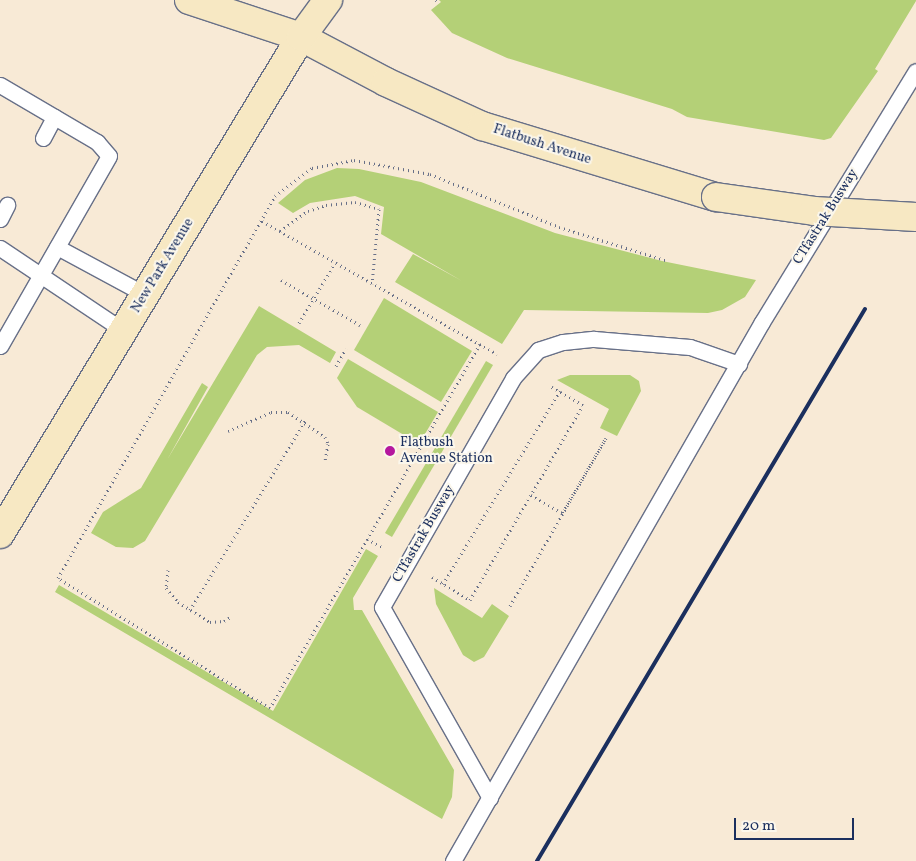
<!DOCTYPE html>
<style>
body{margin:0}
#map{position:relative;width:916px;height:861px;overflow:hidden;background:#f8ead6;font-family:Vollkorn,serif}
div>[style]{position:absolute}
.green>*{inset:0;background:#b4d077}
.path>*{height:3px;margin-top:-1.5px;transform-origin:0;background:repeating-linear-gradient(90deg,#687088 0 1px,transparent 0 5px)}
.roads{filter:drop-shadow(1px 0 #687088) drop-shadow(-1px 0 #687088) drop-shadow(0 1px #687088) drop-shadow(0 -1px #687088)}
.lane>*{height:15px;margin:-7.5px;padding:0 7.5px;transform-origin:7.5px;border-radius:7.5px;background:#fff}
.secondary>*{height:28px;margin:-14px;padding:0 14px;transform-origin:14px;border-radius:14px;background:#f7e8c3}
.rail>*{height:4px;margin:-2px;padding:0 2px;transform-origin:2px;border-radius:2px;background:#1b2f5e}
.bridges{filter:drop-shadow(1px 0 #687088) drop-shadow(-1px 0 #687088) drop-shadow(0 1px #687088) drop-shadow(0 -1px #687088)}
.secondary-bridge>*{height:28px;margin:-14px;padding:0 14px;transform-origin:14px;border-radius:14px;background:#f7e8c3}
.dots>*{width:14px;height:14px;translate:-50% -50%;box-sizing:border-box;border:2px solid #fbf7ec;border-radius:50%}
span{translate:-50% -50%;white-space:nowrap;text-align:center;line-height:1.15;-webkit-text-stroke:4px #fbf7ec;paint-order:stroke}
.street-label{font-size:14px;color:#1b2f5e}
.poi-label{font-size:14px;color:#1b2f5e}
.left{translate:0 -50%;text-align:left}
.scale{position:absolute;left:734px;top:818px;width:120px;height:22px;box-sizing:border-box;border:2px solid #1b2f5e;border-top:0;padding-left:6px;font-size:15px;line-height:18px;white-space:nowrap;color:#1b2f5e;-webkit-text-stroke:4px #fbf7ec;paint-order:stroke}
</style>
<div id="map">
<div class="green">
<i style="clip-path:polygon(439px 0,916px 0,916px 1px,875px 69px,878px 71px,831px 138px,824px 140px,687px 117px,672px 109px,507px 58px,452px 33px,431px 10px,441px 2px)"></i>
<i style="clip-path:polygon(337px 168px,359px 169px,421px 182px,555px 233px,662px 261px,756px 280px,745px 297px,722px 310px,708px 313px,524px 310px,502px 344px,395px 282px,413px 254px,462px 281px,381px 234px,384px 207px,355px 196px,310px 203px,293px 213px,278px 203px,305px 180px)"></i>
<i style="clip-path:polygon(384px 298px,472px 351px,441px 402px,354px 350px)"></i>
<i style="clip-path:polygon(259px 306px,336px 352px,330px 363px,299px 345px,267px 347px,257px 355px,145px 541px,133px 548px,116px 547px,91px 533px,103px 512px,141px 488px,202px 383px,208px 387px,167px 460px)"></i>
<i style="clip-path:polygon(348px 359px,438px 412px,419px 444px,357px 407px,337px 378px)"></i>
<i style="clip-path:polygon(486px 361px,493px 365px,392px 537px,385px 533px)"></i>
<i style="clip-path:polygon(570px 375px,630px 375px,639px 381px,641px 391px,617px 436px,600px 428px,609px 409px,557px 380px)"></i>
<i style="clip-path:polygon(366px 549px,378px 556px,353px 598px,354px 610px,362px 610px,454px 770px,452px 797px,442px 819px,55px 592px,59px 585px,273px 711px)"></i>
<i style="clip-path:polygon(434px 588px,482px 618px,492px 604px,509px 616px,484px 657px,474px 662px,463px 655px,436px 604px)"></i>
</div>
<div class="path">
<i style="left:436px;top:0;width:1px;rotate:45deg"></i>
<i style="left:262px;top:221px;width:270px;rotate:29.5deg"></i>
<i style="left:280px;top:231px;width:34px;rotate:-36deg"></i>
<i style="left:308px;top:211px;width:19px;rotate:-18deg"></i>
<i style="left:326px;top:205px;width:29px;rotate:-6deg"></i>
<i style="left:355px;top:202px;width:25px;rotate:16deg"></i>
<i style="left:379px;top:209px;width:75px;rotate:95.3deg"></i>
<i style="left:281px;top:280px;width:91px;rotate:29.7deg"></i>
<i style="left:299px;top:323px;width:70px;rotate:-59deg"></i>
<i style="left:480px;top:344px;width:420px;rotate:120deg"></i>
<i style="left:270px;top:708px;width:249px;rotate:-148.5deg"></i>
<i style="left:58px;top:578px;width:439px;rotate:-60.4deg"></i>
<i style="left:275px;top:196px;width:46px;rotate:-37.1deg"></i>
<i style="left:312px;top:168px;width:43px;rotate:-10.8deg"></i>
<i style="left:354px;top:160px;width:77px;rotate:10.4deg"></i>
<i style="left:430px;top:174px;width:139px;rotate:22.3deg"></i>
<i style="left:559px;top:227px;width:114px;rotate:17.3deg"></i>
<i style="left:336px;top:366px;width:20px;rotate:-60deg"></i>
<i style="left:228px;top:431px;width:47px;rotate:-23.8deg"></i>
<i style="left:271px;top:412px;width:17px"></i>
<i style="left:288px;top:412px;width:45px;rotate:34deg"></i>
<i style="left:325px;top:437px;width:8px;rotate:67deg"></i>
<i style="left:328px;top:444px;width:17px;rotate:100deg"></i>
<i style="left:367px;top:539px;width:17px;rotate:28deg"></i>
<i style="left:168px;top:570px;width:18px;rotate:96deg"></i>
<i style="left:166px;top:588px;width:18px;rotate:49deg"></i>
<i style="left:178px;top:602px;width:38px;rotate:32deg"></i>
<i style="left:210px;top:622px;width:14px;rotate:-4deg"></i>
<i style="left:224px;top:621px;width:9px;rotate:-32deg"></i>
<i style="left:432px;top:577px;width:44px;rotate:31.2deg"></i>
<i style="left:470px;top:600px;width:225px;rotate:-59.9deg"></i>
<i style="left:583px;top:405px;width:39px;rotate:-150deg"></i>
<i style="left:443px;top:584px;width:226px;rotate:-58.8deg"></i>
<i style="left:510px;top:606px;width:193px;rotate:-60.3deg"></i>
<i style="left:606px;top:438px;width:87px;rotate:120.4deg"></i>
<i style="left:562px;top:513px;width:36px;rotate:-150deg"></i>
<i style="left:190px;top:610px;width:223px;rotate:-58.7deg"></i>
</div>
<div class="roads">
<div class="lane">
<i style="left:0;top:85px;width:113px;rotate:30.4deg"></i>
<i style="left:97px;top:142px;width:18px;rotate:49deg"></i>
<i style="left:109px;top:156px;width:219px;rotate:119.8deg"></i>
<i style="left:43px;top:138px;width:24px;rotate:-62deg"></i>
<i style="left:0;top:219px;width:16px;rotate:-63deg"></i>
<i style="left:57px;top:247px;width:101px;rotate:28.3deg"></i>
<i style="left:0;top:248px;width:149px;rotate:33.8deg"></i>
<i style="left:490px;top:798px;width:219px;rotate:-119.5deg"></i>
<i style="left:382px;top:607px;width:264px;rotate:-60.2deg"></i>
<i style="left:513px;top:378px;width:38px;rotate:-48deg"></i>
<i style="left:538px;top:350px;width:26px;rotate:-18deg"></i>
<i style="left:563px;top:342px;width:31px;rotate:-6deg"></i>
<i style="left:594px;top:339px;width:96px;rotate:4.8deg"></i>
<i style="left:690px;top:347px;width:52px;rotate:19.1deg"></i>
<i style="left:453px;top:861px;width:621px;rotate:-60.18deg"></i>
<i style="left:762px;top:322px;width:294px;rotate:-58.5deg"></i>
</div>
<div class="secondary">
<i style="left:189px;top:0;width:118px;rotate:18.3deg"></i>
<i style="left:301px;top:37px;width:96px;rotate:27.9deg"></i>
<i style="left:386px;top:82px;width:106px;rotate:24.6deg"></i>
<i style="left:482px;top:126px;width:245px;rotate:16.9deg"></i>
<i style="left:0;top:534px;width:581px;rotate:-58.8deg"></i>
<i style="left:301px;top:37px;width:46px;rotate:-53.9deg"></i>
</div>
</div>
<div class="rail">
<i style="left:537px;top:861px;width:642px;rotate:-59.28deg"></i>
</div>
<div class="bridges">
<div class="secondary-bridge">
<i style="left:716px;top:197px;width:99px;rotate:8.1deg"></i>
<i style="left:814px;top:211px;width:102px;rotate:3.4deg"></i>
</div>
</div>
<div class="dots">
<i style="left:390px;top:451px;background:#b5179e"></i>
</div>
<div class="street-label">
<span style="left:542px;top:145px;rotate:18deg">Flatbush Avenue</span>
<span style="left:826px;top:217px;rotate:-58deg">CTfastrak Busway</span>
<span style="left:163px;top:266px;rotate:-59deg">New Park Avenue</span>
<span style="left:424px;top:534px;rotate:-60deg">CTfastrak Busway</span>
</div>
<div class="poi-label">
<span class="left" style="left:400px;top:451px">Flatbush<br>Avenue Station</span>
</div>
<div class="scale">20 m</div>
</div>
